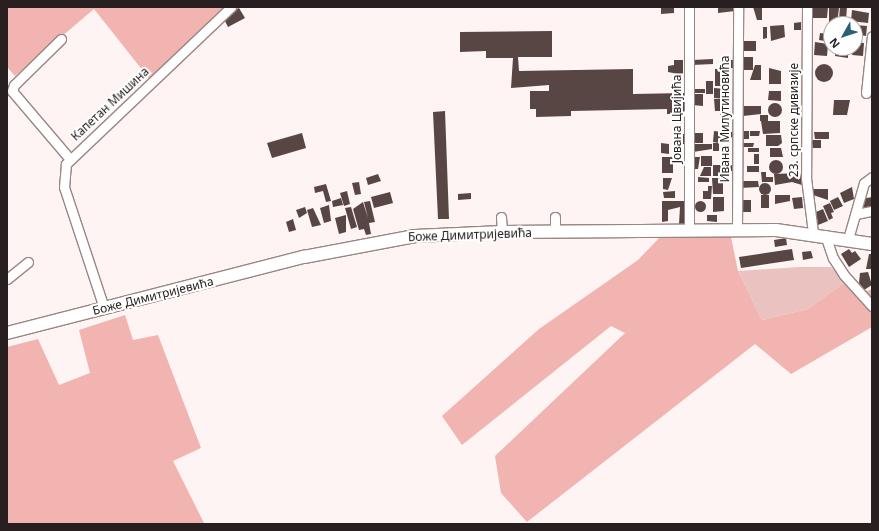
<!DOCTYPE html>
<meta charset="utf-8">
<style>
body{margin:0}
#map{position:relative;width:879px;height:531px;overflow:hidden;background:#fdf4f3;font-family:"Noto Sans",sans-serif}
div>[style]{position:absolute}
.green>*{inset:0;background:#eac3c1}
.forest>*{inset:0;background:#f2b4b1}
.building>*{inset:0;background:#584645}
.round{border-radius:50%}
.roads{filter:drop-shadow(1px 0 #998684) drop-shadow(-1px 0 #998684) drop-shadow(0 1px #998684) drop-shadow(0 -1px #998684)}
.minor>*{height:9px;margin:-4.5px;padding:0 4.5px;transform-origin:4.5px;border-radius:4.5px;background:#fff}
.major>*{height:12px;margin:-6px;padding:0 6px;transform-origin:6px;border-radius:6px;background:#fff}
span{translate:-50% -50%;white-space:nowrap;text-align:center;line-height:1.15;-webkit-text-stroke:4px #fff;paint-order:stroke}
.street-label{font-size:12px;color:#282020}
.frame{position:absolute;inset:0;border:8px solid #282020;pointer-events:none}
.north{position:absolute;left:823px;top:16px;width:40px;height:40px;box-sizing:border-box;background:#fff;border:1px solid #a9a6a6;border-radius:50%;rotate:231deg;font-size:11px;font-weight:700;line-height:16px;text-align:center;color:#282020}
.north::after{content:'';display:block;margin:auto;width:14px;height:18px;background:#28607a;clip-path:polygon(50% 0,100% 100%,50% 72%,0 100%)}
</style>
<div id="map">
<div class="green">
<i style="clip-path:polygon(798px 267px,831px 267px,845px 282px,808px 309px,762px 320px,738px 271px)"></i>
</div>
<div class="forest">
<i style="clip-path:polygon(7px 7px,226px 7px,151px 81px,94px 9px,15px 76px,7px 67px)"></i>
<i style="clip-path:polygon(662px 235px,731px 237px,738px 271px,762px 320px,808px 309px,845px 282px,859px 294px,872px 289px,872px 327px,791px 374px,755px 344px,527px 522px,501px 493px,495px 456px,625px 333px,611px 326px,462px 445px,442px 416px,539px 329px,638px 260px)"></i>
<i style="clip-path:polygon(125px 315px,133px 340px,158px 335px,201px 448px,173px 461px,204px 523px,207px 524px,7px 524px,7px 347px,38px 339px,59px 385px,90px 373px,79px 330px)"></i>
</div>
<div class="building">
<i style="clip-path:polygon(661px 7px,674px 7px,674px 13px,661px 14px)"></i>
<i style="clip-path:polygon(718px 7px,735px 7px,735px 11px,718px 13px)"></i>
<i style="clip-path:polygon(753px 7px,762px 7px,762px 20px,757px 20px)"></i>
<i style="clip-path:polygon(812px 7px,828px 7px,827px 18px,812px 18px)"></i>
<i style="clip-path:polygon(829px 7px,839px 8px,837px 24px,831px 24px,831px 42px,819px 40px,820px 33px,829px 34px)"></i>
<i style="clip-path:polygon(840px 7px,847px 7px,846px 20px,839px 19px)"></i>
<i style="clip-path:polygon(239px 8px,245px 18px,228px 27px,223px 17px)"></i>
<i style="clip-path:polygon(852px 10px,869px 13px,868px 23px,851px 21px)"></i>
<i style="clip-path:polygon(801px 22px,801px 30px,794px 30px,794px 23px)"></i>
<i style="clip-path:polygon(784px 25px,785px 37px,771px 41px,770px 26px)"></i>
<i style="clip-path:polygon(855px 25px,867px 26px,866px 36px,855px 34px)"></i>
<i style="clip-path:polygon(763px 27px,767px 27px,767px 38px,763px 39px)"></i>
<i style="clip-path:polygon(552px 31px,552px 57px,518px 57px,519px 71px,633px 69px,633px 94px,685px 93px,685px 114px,667px 114px,667px 109px,571px 111px,571px 116px,536px 117px,536px 109px,530px 109px,530px 91px,549px 91px,549px 85px,511px 88px,513px 58px,486px 58px,486px 51px,460px 52px,460px 32px)"></i>
<i style="clip-path:polygon(742px 41px,756px 41px,756px 51px,741px 51px)"></i>
<i style="clip-path:polygon(815px 42px,828px 44px,827px 56px,814px 55px)"></i>
<i style="clip-path:polygon(855px 42px,864px 43px,863px 56px,852px 55px)"></i>
<i style="clip-path:polygon(835px 51px,848px 53px,848px 58px,835px 56px)"></i>
<i style="clip-path:polygon(740px 57px,753px 57px,753px 70px,739px 70px)"></i>
<i style="clip-path:polygon(713px 59px,713px 64px,692px 65px,692px 60px)"></i>
<i style="clip-path:polygon(674px 60px,683px 60px,683px 75px,668px 72px,668px 66px,674px 65px)"></i>
<i style="clip-path:polygon(727px 60px,735px 60px,735px 68px,727px 68px)"></i>
<i class="round" style="left:815px;top:64px;width:18px;height:18px"></i>
<i style="clip-path:polygon(755px 65px,761px 65px,761px 80px,750px 80px)"></i>
<i style="clip-path:polygon(769px 68px,781px 71px,781px 84px,769px 84px)"></i>
<i style="clip-path:polygon(715px 69px,725px 69px,725px 86px,715px 86px)"></i>
<i style="clip-path:polygon(706px 81px,713px 81px,713px 94px,706px 94px)"></i>
<i style="clip-path:polygon(714px 88px,726px 89px,726px 99px,714px 98px)"></i>
<i style="clip-path:polygon(692px 89px,705px 89px,705px 93px,692px 93px)"></i>
<i style="clip-path:polygon(769px 91px,781px 91px,781px 101px,768px 100px)"></i>
<i style="clip-path:polygon(692px 94px,703px 94px,703px 106px,692px 105px)"></i>
<i style="clip-path:polygon(714px 99px,724px 99px,721px 111px,715px 111px)"></i>
<i style="clip-path:polygon(834px 100px,850px 100px,847px 115px,833px 115px)"></i>
<i class="round" style="left:768px;top:103px;width:14px;height:14px"></i>
<i style="clip-path:polygon(739px 106px,761px 106px,761px 114px,743px 116px,743px 113px,739px 114px)"></i>
<i style="clip-path:polygon(445px 111px,449px 219px,438px 219px,433px 112px)"></i>
<i style="clip-path:polygon(720px 112px,729px 112px,729px 122px,720px 121px)"></i>
<i style="clip-path:polygon(760px 115px,768px 115px,768px 121px,760px 121px)"></i>
<i style="clip-path:polygon(761px 121px,780px 121px,780px 133px,763px 134px)"></i>
<i style="clip-path:polygon(714px 131px,722px 132px,719px 143px,713px 142px)"></i>
<i style="clip-path:polygon(738px 131px,749px 131px,749px 139px,738px 139px)"></i>
<i style="clip-path:polygon(750px 131px,760px 131px,759px 136px,750px 136px)"></i>
<i style="clip-path:polygon(725px 132px,733px 132px,733px 137px,725px 139px)"></i>
<i style="clip-path:polygon(814px 132px,829px 132px,829px 139px,815px 139px)"></i>
<i style="clip-path:polygon(302px 133px,306px 148px,272px 158px,267px 143px)"></i>
<i style="clip-path:polygon(695px 133px,703px 133px,703px 143px,692px 143px)"></i>
<i style="clip-path:polygon(673px 134px,685px 134px,685px 144px,673px 144px)"></i>
<i style="clip-path:polygon(766px 135px,781px 135px,782px 143px,778px 146px,766px 146px)"></i>
<i style="clip-path:polygon(811px 140px,821px 140px,821px 148px,813px 148px)"></i>
<i style="clip-path:polygon(661px 143px,669px 144px,669px 154px,661px 153px)"></i>
<i style="clip-path:polygon(713px 143px,719px 143px,719px 151px,713px 151px)"></i>
<i style="clip-path:polygon(739px 143px,754px 143px,753px 147px,739px 147px)"></i>
<i style="clip-path:polygon(693px 144px,712px 144px,712px 149px,693px 152px)"></i>
<i style="clip-path:polygon(748px 148px,759px 148px,759px 152px,748px 152px)"></i>
<i style="clip-path:polygon(770px 148px,781px 148px,783px 157px,770px 157px)"></i>
<i style="clip-path:polygon(722px 152px,731px 152px,731px 161px,722px 160px)"></i>
<i style="clip-path:polygon(754px 154px,759px 154px,759px 164px,754px 164px)"></i>
<i style="clip-path:polygon(701px 156px,712px 156px,712px 166px,701px 166px)"></i>
<i style="clip-path:polygon(662px 157px,673px 157px,673px 173px,662px 173px)"></i>
<i style="clip-path:polygon(693px 157px,700px 157px,698px 169px,693px 169px)"></i>
<i class="round" style="left:769px;top:160px;width:14px;height:14px"></i>
<i style="clip-path:polygon(713px 165px,724px 165px,724px 176px,713px 176px)"></i>
<i style="clip-path:polygon(733px 165px,733px 171px,725px 171px,724px 166px)"></i>
<i style="clip-path:polygon(747px 166px,759px 166px,759px 172px,747px 172px)"></i>
<i style="clip-path:polygon(704px 167px,711px 167px,711px 176px,700px 176px)"></i>
<i style="clip-path:polygon(761px 172px,766px 172px,766px 177px,773px 177px,773px 182px,762px 182px)"></i>
<i style="clip-path:polygon(800px 173px,802px 185px,792px 182px,775px 185px,774px 174px)"></i>
<i style="clip-path:polygon(378px 174px,381px 181px,368px 185px,366px 178px)"></i>
<i style="clip-path:polygon(698px 177px,709px 178px,709px 182px,698px 182px)"></i>
<i style="clip-path:polygon(663px 178px,672px 178px,668px 190px,663px 189px)"></i>
<i style="clip-path:polygon(712px 178px,723px 178px,723px 194px,713px 194px)"></i>
<i style="clip-path:polygon(739px 181px,758px 181px,759px 187px,739px 188px)"></i>
<i style="clip-path:polygon(359px 182px,361px 194px,355px 195px,352px 183px)"></i>
<i class="round" style="left:759px;top:183px;width:12px;height:12px"></i>
<i style="clip-path:polygon(326px 184px,331px 201px,326px 202px,323px 191px,315px 193px,314px 187px)"></i>
<i style="clip-path:polygon(708px 186px,712px 186px,711px 199px,703px 199px,703px 191px,708px 191px)"></i>
<i style="clip-path:polygon(852px 187px,854px 199px,844px 203px,840px 193px)"></i>
<i style="clip-path:polygon(813px 189px,828px 189px,828px 200px,813px 195px)"></i>
<i style="clip-path:polygon(347px 191px,350px 204px,344px 206px,340px 193px)"></i>
<i style="clip-path:polygon(675px 191px,675px 198px,664px 198px,663px 192px)"></i>
<i style="clip-path:polygon(390px 192px,393px 203px,374px 208px,371px 197px)"></i>
<i style="clip-path:polygon(471px 193px,471px 199px,458px 200px,458px 194px)"></i>
<i style="clip-path:polygon(761px 195px,769px 195px,769px 208px,761px 208px)"></i>
<i style="clip-path:polygon(775px 195px,790px 195px,790px 201px,775px 204px)"></i>
<i style="clip-path:polygon(713px 197px,724px 197px,724px 211px,713px 212px)"></i>
<i style="clip-path:polygon(802px 197px,803px 208px,794px 209px,792px 198px)"></i>
<i style="clip-path:polygon(838px 197px,843px 206px,834px 210px,830px 201px)"></i>
<i style="clip-path:polygon(872px 197px,872px 208px,864px 209px,862px 199px)"></i>
<i style="clip-path:polygon(341px 198px,343px 205px,333px 207px,332px 201px)"></i>
<i style="clip-path:polygon(739px 200px,751px 200px,751px 212px,739px 212px)"></i>
<i class="round" style="left:694.5px;top:200.5px;width:11px;height:11px"></i>
<i style="clip-path:polygon(370px 201px,375px 222px,369px 223px,371px 234px,366px 235px,364px 229px,359px 230px,353px 209px,363px 202px,368px 218px,364px 202px)"></i>
<i style="clip-path:polygon(662px 201px,686px 201px,686px 224px,679px 224px,680px 207px,668px 210px,668px 221px,662px 222px)"></i>
<i style="clip-path:polygon(830px 203px,834px 212px,831px 213px,833px 218px,829px 220px,823px 206px)"></i>
<i style="clip-path:polygon(329px 205px,331px 221px,324px 223px,320px 208px)"></i>
<i style="clip-path:polygon(305px 207px,307px 213px,299px 218px,296px 210px)"></i>
<i style="clip-path:polygon(351px 207px,357px 227px,351px 229px,345px 208px)"></i>
<i style="clip-path:polygon(313px 208px,321px 225px,312px 227px,307px 210px)"></i>
<i style="clip-path:polygon(823px 209px,828px 221px,818px 225px,816px 212px)"></i>
<i style="clip-path:polygon(346px 215px,346px 232px,339px 234px,335px 218px)"></i>
<i style="clip-path:polygon(707px 215px,717px 215px,717px 222px,707px 221px)"></i>
<i style="clip-path:polygon(293px 219px,296px 230px,289px 232px,286px 222px)"></i>
<i style="clip-path:polygon(786px 238px,787px 245px,775px 247px,774px 240px)"></i>
<i style="clip-path:polygon(792px 249px,794px 260px,741px 268px,739px 257px)"></i>
<i style="clip-path:polygon(849px 249px,852px 253px,855px 251px,861px 259px,849px 267px,841px 254px)"></i>
<i style="clip-path:polygon(811px 251px,813px 258px,803px 260px,802px 252px)"></i>
<i style="clip-path:polygon(869px 254px,872px 254px,872px 269px,866px 269px)"></i>
<i style="clip-path:polygon(868px 272px,872px 285px,864px 290px,859px 283px,860px 273px)"></i>
</div>
<div class="roads">
<div class="minor">
<i style="left:807px;top:7px;width:171px;rotate:90.3deg"></i>
<i style="left:806px;top:178px;width:55px;rotate:82.7deg"></i>
<i style="left:61px;top:39px;width:66px;rotate:135.6deg"></i>
<i style="left:14px;top:85px;width:6px;rotate:108deg"></i>
<i style="left:12px;top:91px;width:88px;rotate:49.6deg"></i>
<i style="left:866px;top:93px;width:57px;rotate:-84deg"></i>
<i style="left:856px;top:214px;width:16px;rotate:-11deg"></i>
<i style="left:501px;top:217px;width:15px;rotate:86deg"></i>
<i style="left:689px;top:231px;width:224px;rotate:-90deg"></i>
<i style="left:737px;top:231px;width:224px;rotate:-89.7deg"></i>
<i style="left:555px;top:232px;width:15px;rotate:-90deg"></i>
<i style="left:825px;top:235px;width:24px;rotate:71deg"></i>
<i style="left:833px;top:258px;width:20px;rotate:57deg"></i>
<i style="left:844px;top:275px;width:42px;rotate:47.9deg"></i>
<i style="left:848px;top:239px;width:58px;rotate:-74.1deg"></i>
<i style="left:864px;top:183px;width:10px;rotate:-37deg"></i>
<i style="left:7px;top:279px;width:27px;rotate:-39deg"></i>
<i style="left:104px;top:308px;width:127px;rotate:-108.3deg"></i>
<i style="left:64px;top:187px;width:23px;rotate:-85deg"></i>
<i style="left:66px;top:164px;width:228px;rotate:-43.6deg"></i>
</div>
<div class="major">
<i style="left:7px;top:333px;width:307px;rotate:-14.4deg"></i>
<i style="left:304px;top:257px;width:113px;rotate:-10.7deg"></i>
<i style="left:415px;top:236px;width:87px;rotate:-2.6deg"></i>
<i style="left:502px;top:232px;width:274px;rotate:-0.4deg"></i>
<i style="left:776px;top:230px;width:97px;rotate:8.3deg"></i>
</div>
</div>
<div class="street-label">
<span style="left:110px;top:104px;rotate:-43deg">Капетан Мишина</span>
<span style="left:677px;top:119px;rotate:-90deg">Јована Цвијића</span>
<span style="left:725px;top:119px;rotate:-90deg">Ивана Милутиновића</span>
<span style="left:794px;top:120px;rotate:-90deg">23. српске дивизије</span>
<span style="left:470px;top:235px;rotate:-2deg">Боже Димитријевића</span>
<span style="left:153px;top:296px;rotate:-14deg">Боже Димитријевића</span>
</div>
<div class="frame"></div>
<div class="north">N</div>
</div>
